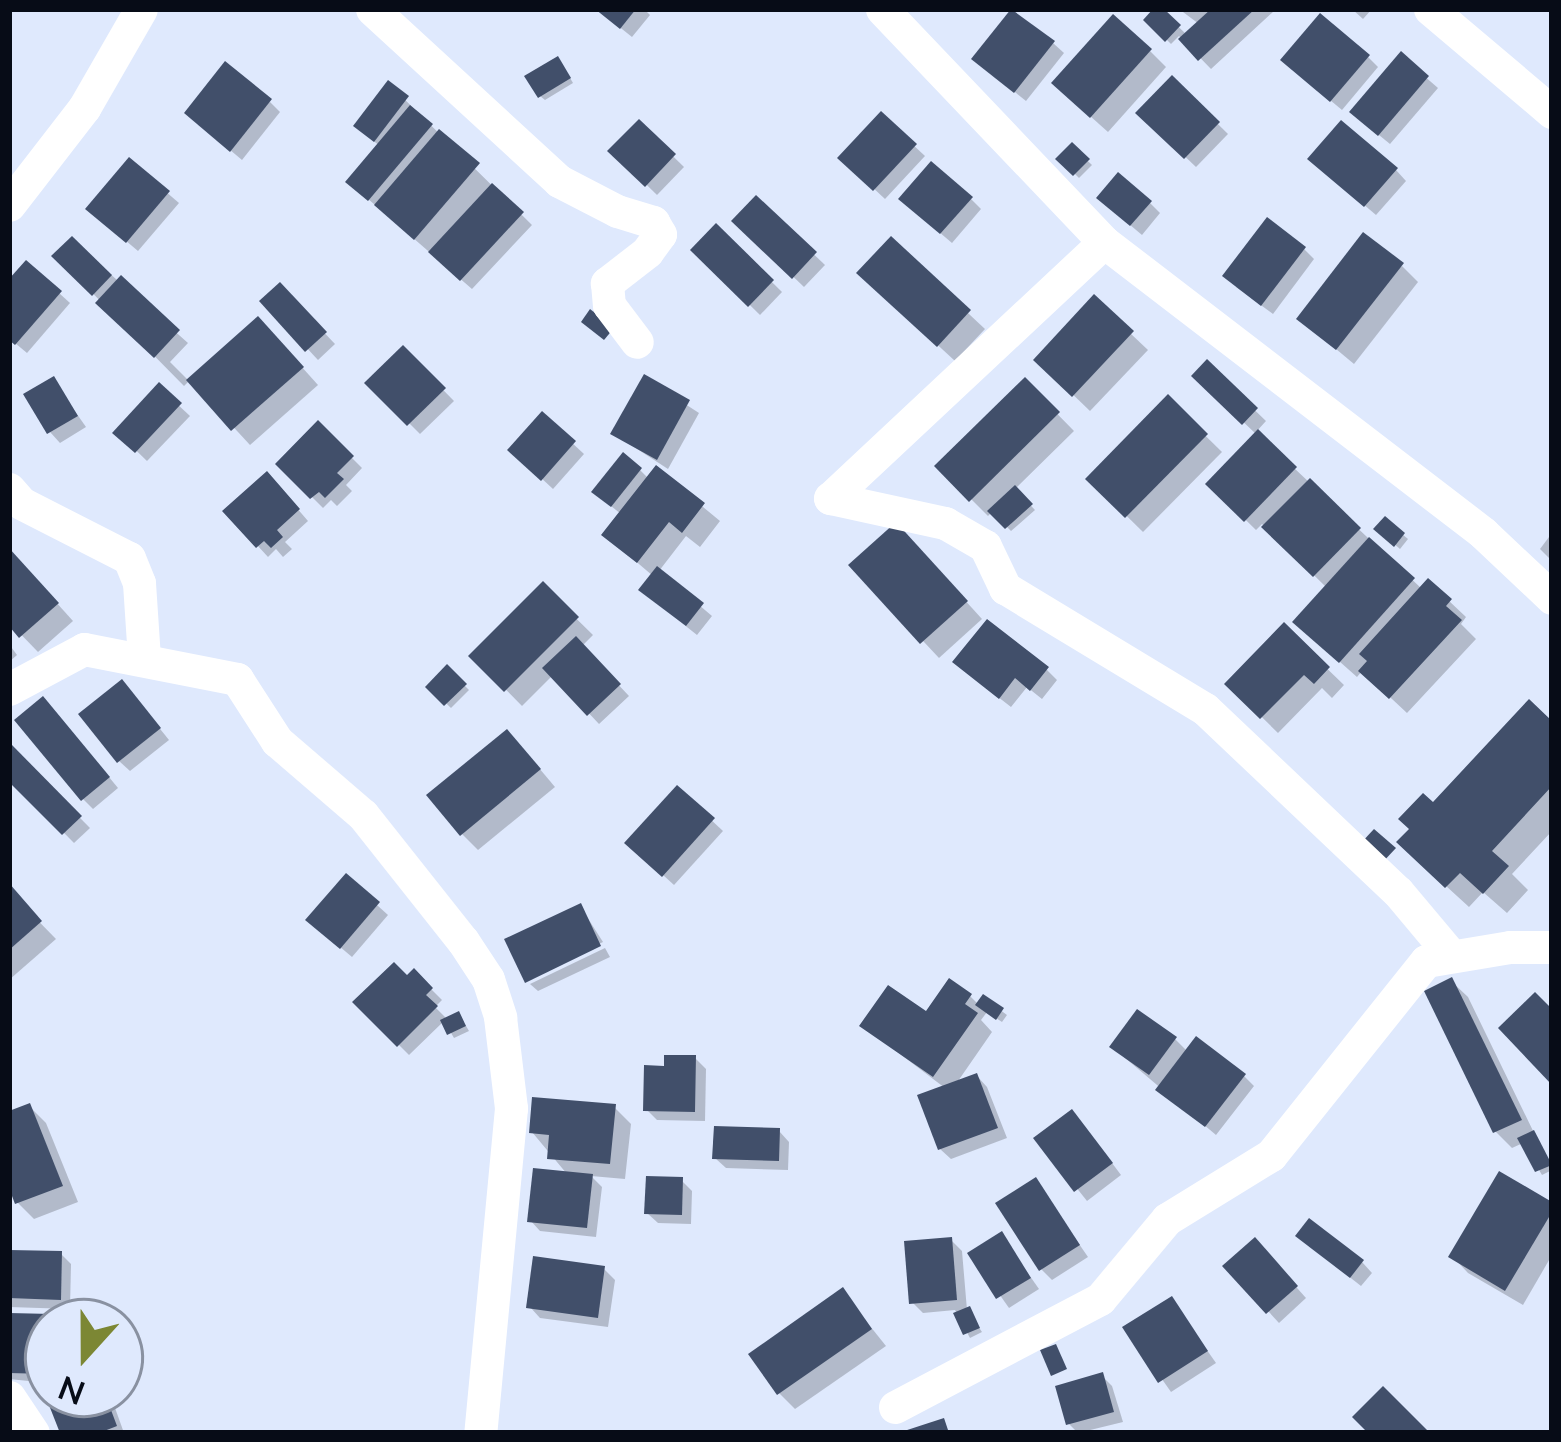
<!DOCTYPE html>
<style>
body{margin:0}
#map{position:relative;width:1561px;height:1442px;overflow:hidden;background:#dfe9fd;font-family:"Nunito Sans",sans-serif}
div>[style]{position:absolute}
.shadow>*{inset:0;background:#0003}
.building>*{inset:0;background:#414f6a}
.minor>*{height:33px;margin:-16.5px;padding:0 16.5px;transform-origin:16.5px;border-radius:16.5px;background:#fff}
span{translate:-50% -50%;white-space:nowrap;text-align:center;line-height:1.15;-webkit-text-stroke:12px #dfe9fd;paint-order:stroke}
.frame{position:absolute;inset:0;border:12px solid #070c17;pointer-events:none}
.north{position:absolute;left:24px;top:1298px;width:120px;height:120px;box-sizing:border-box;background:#dfe9fd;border:3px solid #8991a1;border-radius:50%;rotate:201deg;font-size:33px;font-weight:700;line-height:48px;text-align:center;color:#070c17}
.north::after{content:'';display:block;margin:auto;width:42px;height:54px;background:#7c8734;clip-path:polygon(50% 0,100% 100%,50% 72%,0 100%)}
</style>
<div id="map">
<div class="shadow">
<i style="clip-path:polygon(597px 9px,644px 9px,650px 15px,632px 37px)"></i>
<i style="clip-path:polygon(1160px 9px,1187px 35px,1199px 24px,1179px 9px,1274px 11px,1211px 69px,1179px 36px,1171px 44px,1147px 20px)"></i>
<i style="clip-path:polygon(1352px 9px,1372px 9px,1363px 19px)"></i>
<i style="clip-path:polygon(1053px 43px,1064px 53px,1026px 101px,986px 69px)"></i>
<i style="clip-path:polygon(1150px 51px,1166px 67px,1108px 132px,1071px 99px)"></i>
<i style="clip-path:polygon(1401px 56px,1438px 88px,1390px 144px,1363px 122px)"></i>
<i style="clip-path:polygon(1368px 57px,1378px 67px,1342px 110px,1294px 70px)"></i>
<i style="clip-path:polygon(562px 64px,573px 83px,545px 100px,540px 96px)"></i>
<i style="clip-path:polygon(1172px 79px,1228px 134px,1196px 167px,1139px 113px)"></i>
<i style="clip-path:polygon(389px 84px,532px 225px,472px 289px,360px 192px,380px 146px,367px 136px)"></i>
<i style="clip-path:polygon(270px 102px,280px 112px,242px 160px,198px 123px)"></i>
<i style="clip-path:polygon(881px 115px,925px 156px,885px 199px,841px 158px)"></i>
<i style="clip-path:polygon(639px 123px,684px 167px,657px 195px,612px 151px)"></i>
<i style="clip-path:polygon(1072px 146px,1092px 165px,1079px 178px,1060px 159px)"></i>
<i style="clip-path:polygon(130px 161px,179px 203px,138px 251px,100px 219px)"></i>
<i style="clip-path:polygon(1322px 169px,1396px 170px,1406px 181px,1376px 215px)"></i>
<i style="clip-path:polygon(756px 199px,825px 265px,804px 287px,735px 221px)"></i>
<i style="clip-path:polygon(971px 199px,981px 209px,952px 243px,912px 209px)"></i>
<i style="clip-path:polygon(1150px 203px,1160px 213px,1142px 235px,1110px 208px)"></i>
<i style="clip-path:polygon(716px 227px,782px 292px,760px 315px,694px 250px)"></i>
<i style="clip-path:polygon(72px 240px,188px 343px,170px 362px,189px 381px,184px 386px,56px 256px)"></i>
<i style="clip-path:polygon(891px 241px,985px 329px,955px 361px,877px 289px)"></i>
<i style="clip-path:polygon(1304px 249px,1314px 259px,1273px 314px,1236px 287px)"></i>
<i style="clip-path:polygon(1402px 266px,1418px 282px,1354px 364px,1300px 319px)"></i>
<i style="clip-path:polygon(9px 284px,59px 293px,70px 303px,27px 353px,9px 338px)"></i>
<i style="clip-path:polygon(280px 286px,335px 344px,318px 360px,263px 301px)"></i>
<i style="clip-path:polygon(1094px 299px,1148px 350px,1090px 411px,1037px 360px)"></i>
<i style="clip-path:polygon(274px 336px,318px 385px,250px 445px,190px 380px)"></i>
<i style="clip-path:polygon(403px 349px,454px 401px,420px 434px,369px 383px)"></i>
<i style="clip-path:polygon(1207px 364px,1266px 421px,1256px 432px,1422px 589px,1429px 582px,1466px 617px,1461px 624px,1476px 639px,1407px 713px,1362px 671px,1357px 677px,1313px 638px,1327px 588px,1262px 524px,1256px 530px,1209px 484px,1257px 435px,1195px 376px)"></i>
<i style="clip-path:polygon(645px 378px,699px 413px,668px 469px,614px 434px)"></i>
<i style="clip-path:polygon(53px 380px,86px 427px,60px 443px,50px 432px)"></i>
<i style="clip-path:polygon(1025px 381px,1074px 431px,1015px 489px,1035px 510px,1011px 531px,992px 512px,988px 516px,938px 466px)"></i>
<i style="clip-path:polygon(159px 387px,190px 416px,147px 461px,117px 432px)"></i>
<i style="clip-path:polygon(1168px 399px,1222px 452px,1143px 532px,1089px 479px)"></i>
<i style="clip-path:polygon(542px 415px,584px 454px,553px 489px,511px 450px)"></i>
<i style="clip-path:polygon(318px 424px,362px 468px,346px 485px,352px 491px,337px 506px,331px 500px,323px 508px,279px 464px)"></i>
<i style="clip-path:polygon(657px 469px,720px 521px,700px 547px,686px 536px,659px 571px,712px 616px,697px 635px,653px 600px,653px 576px,605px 535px,621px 514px,606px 502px,640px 470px,649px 479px)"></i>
<i style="clip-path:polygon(277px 485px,308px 521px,285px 542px,292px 549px,283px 557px,276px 549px,268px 557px,226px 511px)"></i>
<i style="clip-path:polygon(1385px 520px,1408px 539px,1400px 549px,1377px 529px)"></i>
<i style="clip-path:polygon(1552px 533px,1552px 561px,1540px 549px)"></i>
<i style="clip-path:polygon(912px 542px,982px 619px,939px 658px,852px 565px)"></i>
<i style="clip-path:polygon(9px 550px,73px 621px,38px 652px,9px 622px)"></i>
<i style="clip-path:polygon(543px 586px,593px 635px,582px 646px,629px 696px,599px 724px,553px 675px,522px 706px,473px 656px)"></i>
<i style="clip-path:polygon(1284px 627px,1344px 685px,1332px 698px,1322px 688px,1278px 733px,1228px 684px)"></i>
<i style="clip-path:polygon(9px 644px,17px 655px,9px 662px)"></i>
<i style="clip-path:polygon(447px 668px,469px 690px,451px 708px,429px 687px)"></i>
<i style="clip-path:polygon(1047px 670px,1057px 680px,1042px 699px,1027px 687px,1011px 707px,966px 672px)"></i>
<i style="clip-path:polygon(132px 694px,169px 740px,130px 771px,119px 761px)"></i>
<i style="clip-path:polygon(54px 710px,118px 788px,93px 809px,83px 799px)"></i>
<i style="clip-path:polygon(1552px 725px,1552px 831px,1512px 874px,1528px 890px,1507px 913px,1483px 892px,1469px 907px,1422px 864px,1433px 806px)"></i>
<i style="clip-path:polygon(11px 748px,90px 828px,74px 843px,9px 777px)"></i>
<i style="clip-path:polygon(523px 749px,555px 787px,478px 850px,462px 834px)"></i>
<i style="clip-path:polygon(678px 789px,723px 831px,674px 885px,628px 843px)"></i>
<i style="clip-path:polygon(346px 877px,388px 915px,352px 957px,320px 930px)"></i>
<i style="clip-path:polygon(9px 891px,56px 939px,9px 980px)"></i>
<i style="clip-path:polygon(580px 906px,603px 942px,527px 978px)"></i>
<i style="clip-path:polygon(605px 948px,610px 957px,538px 991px,530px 984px)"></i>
<i style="clip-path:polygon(414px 972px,442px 1000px,435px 1007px,447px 1019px,459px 1014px,469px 1031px,454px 1038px,444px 1021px,409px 1055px,356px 1002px)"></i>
<i style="clip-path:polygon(1451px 981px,1468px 997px,1552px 1170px,1542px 1175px,1523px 1143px,1512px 1148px,1496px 1132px)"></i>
<i style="clip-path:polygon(970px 996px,979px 1005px,984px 998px,1007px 1015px,1002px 1022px,987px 1012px,981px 1020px,992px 1032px,956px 1084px,977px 1076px,987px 1087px,1007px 1138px,951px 1159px,940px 1149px,945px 1088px,863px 1026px,927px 1016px)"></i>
<i style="clip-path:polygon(1175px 1039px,1188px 1052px,1244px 1076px,1254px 1086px,1216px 1135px,1124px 1057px)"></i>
<i style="clip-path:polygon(695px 1058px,706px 1069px,705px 1121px,657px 1120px,646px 1109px,666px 1069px)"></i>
<i style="clip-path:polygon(29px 1106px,46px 1123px,78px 1202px,34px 1219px,18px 1203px,9px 1180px,9px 1114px)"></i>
<i style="clip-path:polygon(614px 1107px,631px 1124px,625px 1179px,591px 1176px,602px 1187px,596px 1237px,540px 1231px,530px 1220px,567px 1174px,532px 1132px)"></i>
<i style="clip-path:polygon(1082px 1123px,1121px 1175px,1087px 1201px,1037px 1138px)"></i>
<i style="clip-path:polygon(779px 1131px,789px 1142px,788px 1170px,726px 1168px,715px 1158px)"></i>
<i style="clip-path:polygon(681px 1180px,692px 1191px,691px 1224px,658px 1223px,647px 1213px)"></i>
<i style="clip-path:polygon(1035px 1180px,1088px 1257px,1052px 1280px,1041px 1269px)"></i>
<i style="clip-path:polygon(1552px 1205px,1552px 1255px,1523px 1305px,1468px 1273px,1452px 1256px)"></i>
<i style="clip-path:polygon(1001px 1235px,1039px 1289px,1009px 1308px,971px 1254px)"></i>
<i style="clip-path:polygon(951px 1240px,962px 1251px,967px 1310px,982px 1332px,970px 1338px,955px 1310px,923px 1313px,912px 1302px)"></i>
<i style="clip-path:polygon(1310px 1246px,1362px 1262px,1372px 1273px,1361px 1286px)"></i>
<i style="clip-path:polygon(1265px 1252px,1306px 1298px,1279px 1323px,1227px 1266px)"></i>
<i style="clip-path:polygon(9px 1253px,61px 1254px,71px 1264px,70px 1309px,9px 1307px)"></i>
<i style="clip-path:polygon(604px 1269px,615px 1280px,608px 1327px,540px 1318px,530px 1307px)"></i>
<i style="clip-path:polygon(842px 1291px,886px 1346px,795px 1409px,779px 1393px)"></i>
<i style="clip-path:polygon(1171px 1299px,1216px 1363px,1171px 1392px,1126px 1328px)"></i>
<i style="clip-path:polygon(9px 1316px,51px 1317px,56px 1322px,48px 1322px,48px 1383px,9px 1379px)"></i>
<i style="clip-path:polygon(1102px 1376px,1112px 1386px,1123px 1422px,1078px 1433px,1069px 1424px)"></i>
<i style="clip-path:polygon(72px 1394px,110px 1394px,124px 1433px,63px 1433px)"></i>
</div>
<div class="building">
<i style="clip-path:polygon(595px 9px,636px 9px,620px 29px)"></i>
<i style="clip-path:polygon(1011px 9px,1055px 41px,1014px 93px,971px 59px)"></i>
<i style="clip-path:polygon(1153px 9px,1164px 9px,1181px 25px,1165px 42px,1143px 20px)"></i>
<i style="clip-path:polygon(1211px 9px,1255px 9px,1198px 61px,1178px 39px)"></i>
<i style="clip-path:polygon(1320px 13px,1370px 55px,1330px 102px,1280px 60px)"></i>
<i style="clip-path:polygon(1113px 14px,1152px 49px,1090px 118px,1051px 83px)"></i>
<i style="clip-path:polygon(1401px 51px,1429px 76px,1378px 136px,1349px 112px)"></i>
<i style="clip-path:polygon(558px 56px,571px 78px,538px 98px,524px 76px)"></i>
<i style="clip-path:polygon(225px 61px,272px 99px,230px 152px,184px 113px)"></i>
<i style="clip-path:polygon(1172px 75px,1220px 122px,1184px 159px,1135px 113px)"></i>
<i style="clip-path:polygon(388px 80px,409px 96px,374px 142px,353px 126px)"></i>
<i style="clip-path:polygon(410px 105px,433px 124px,368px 201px,345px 182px)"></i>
<i style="clip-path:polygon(881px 111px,917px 144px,873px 191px,837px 158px)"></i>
<i style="clip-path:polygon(639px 119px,676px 154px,645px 187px,607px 151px)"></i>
<i style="clip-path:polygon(1341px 120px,1398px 168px,1364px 207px,1307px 159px)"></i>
<i style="clip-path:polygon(439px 129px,480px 163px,414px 240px,374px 205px)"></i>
<i style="clip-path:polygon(1072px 142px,1090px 159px,1073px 176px,1055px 159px)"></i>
<i style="clip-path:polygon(129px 157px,170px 191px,126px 243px,85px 209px)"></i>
<i style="clip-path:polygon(931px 161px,973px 197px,940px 234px,898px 199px)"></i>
<i style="clip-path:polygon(1118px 172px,1152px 201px,1130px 226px,1096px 198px)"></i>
<i style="clip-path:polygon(492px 183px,524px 212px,460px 281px,428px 252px)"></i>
<i style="clip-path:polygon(756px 195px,817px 252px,792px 279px,731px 221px)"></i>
<i style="clip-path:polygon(1267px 217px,1306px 247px,1261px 306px,1222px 276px)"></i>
<i style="clip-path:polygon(716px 223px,774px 280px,748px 307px,690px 250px)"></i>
<i style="clip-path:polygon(1363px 232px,1404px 263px,1336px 350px,1296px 319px)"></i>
<i style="clip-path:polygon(72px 236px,112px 275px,92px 296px,51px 256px)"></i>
<i style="clip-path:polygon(891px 236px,971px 310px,937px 347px,856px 273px)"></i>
<i style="clip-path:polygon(26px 260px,62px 291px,15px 345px,9px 340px,9px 279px)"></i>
<i style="clip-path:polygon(121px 275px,180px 330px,154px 358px,95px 303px)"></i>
<i style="clip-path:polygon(280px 282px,327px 332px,305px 352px,259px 301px)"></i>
<i style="clip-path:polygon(1094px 294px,1134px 331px,1072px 397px,1033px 360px)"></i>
<i style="clip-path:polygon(590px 309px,614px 328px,604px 340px,581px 322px)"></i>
<i style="clip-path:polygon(258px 316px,304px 367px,231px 431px,186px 380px)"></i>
<i style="clip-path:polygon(403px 345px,446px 388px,407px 426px,364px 383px)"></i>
<i style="clip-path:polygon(1207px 359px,1258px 408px,1242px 425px,1191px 376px)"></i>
<i style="clip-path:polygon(644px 374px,690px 400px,657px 460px,610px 434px)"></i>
<i style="clip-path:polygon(54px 376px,78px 416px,47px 434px,23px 394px)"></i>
<i style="clip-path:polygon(1025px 377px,1060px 412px,969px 502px,934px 466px)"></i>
<i style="clip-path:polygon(159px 382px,182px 403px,135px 453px,112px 433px)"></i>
<i style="clip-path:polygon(1168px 394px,1208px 434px,1125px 518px,1085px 479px)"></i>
<i style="clip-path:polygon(542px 411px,576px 441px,541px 481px,507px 450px)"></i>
<i style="clip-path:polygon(318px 420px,354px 456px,337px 473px,344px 479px,325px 498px,319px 492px,310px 499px,275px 464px)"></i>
<i style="clip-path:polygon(1258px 429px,1297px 467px,1244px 522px,1205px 484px)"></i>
<i style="clip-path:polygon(623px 452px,642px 468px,611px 507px,591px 492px)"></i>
<i style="clip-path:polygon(656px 465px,705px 503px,682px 533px,669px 522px,637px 563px,601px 535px)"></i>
<i style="clip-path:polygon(267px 471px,300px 509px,277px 530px,283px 537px,271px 548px,264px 541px,256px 548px,222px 511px)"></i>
<i style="clip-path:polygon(1310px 478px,1361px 528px,1313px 577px,1261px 527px)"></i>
<i style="clip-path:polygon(1015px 485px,1033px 504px,1005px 529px,987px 511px)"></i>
<i style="clip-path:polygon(1385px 516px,1405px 533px,1394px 547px,1373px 529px)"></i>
<i style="clip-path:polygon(896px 522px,968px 601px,920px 644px,848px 565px)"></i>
<i style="clip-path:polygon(1369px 537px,1415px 578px,1339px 663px,1292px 622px)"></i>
<i style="clip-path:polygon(9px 548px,59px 603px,19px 638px,9px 626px)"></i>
<i style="clip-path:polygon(657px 566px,704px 603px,686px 626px,638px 590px)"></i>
<i style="clip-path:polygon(1428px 578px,1452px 599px,1446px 606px,1462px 620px,1389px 699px,1358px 671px,1367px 661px,1359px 654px)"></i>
<i style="clip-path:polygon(543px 581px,579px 617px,504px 692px,468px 656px)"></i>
<i style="clip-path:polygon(987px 619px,1049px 667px,1030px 691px,1015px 678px,999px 699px,952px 662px)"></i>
<i style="clip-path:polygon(1284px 622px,1330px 667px,1314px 684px,1304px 675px,1260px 719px,1224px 684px)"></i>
<i style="clip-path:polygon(576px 636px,621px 684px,587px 716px,542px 668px)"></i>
<i style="clip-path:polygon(447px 664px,467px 684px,444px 706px,425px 687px)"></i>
<i style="clip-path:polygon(122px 679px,161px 728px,117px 763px,78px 714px)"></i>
<i style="clip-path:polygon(43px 696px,110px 777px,81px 801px,14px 720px)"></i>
<i style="clip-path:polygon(1529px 699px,1552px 721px,1552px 786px,1492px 851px,1509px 866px,1483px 894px,1460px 873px,1445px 888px,1396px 842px,1409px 829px,1398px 819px,1423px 793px,1433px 802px)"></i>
<i style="clip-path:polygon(507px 729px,541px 769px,460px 836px,426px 795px)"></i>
<i style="clip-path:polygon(11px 744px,82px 816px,62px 835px,9px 782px)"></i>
<i style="clip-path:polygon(677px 785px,715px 818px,662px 877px,624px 843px)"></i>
<i style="clip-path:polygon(1374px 829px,1396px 848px,1381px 864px,1360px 844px)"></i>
<i style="clip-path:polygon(346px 873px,380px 902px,340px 949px,305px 920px)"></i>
<i style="clip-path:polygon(9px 883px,42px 921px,9px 950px)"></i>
<i style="clip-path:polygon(581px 903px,601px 946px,525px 983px,504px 939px)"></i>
<i style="clip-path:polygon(394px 962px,407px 975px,414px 968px,433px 988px,426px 995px,438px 1006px,397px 1047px,352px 1002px)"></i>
<i style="clip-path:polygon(1452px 977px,1522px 1120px,1493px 1133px,1424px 991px)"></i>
<i style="clip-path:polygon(949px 978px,972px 994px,965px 1004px,978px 1013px,933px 1077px,859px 1026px,888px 985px,926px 1011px)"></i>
<i style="clip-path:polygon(1535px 992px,1552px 1009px,1552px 1085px,1498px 1028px)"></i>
<i style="clip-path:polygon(983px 994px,1004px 1008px,996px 1020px,975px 1005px)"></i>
<i style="clip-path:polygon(1137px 1009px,1177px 1037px,1149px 1075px,1109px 1047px)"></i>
<i style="clip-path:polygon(459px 1011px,466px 1026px,447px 1035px,440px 1020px)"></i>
<i style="clip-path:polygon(1196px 1036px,1246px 1074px,1205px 1127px,1155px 1090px)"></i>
<i style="clip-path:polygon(664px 1055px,696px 1055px,695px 1112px,643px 1111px,644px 1065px,664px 1066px)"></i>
<i style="clip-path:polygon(977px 1073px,998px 1128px,938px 1150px,917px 1095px)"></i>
<i style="clip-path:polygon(532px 1097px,616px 1104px,610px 1164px,547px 1159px,549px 1135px,529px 1133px)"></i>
<i style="clip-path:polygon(30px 1103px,63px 1186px,15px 1204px,9px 1188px,9px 1111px)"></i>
<i style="clip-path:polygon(1072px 1109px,1113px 1163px,1074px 1192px,1033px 1138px)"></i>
<i style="clip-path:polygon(714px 1126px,780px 1128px,779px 1161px,712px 1159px)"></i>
<i style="clip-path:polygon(1534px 1130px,1552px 1165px,1535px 1172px,1517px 1138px)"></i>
<i style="clip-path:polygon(533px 1168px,593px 1174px,587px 1228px,527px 1222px)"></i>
<i style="clip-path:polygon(1499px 1171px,1552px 1202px,1552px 1212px,1505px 1291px,1448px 1257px)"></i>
<i style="clip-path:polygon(646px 1176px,683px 1177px,682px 1215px,644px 1214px)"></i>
<i style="clip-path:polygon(1036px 1177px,1080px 1245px,1039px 1271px,995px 1203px)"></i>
<i style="clip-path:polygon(1309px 1218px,1364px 1260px,1350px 1278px,1295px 1236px)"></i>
<i style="clip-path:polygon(1002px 1231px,1031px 1278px,996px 1299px,967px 1253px)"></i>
<i style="clip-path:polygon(952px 1237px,957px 1300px,909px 1304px,904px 1241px)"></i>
<i style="clip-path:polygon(1255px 1237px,1298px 1286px,1266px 1314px,1222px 1266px)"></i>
<i style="clip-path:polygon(9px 1250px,62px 1251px,61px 1300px,9px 1298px)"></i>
<i style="clip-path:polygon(533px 1256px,605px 1266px,598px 1318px,526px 1308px)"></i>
<i style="clip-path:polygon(843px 1287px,872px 1329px,777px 1395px,748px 1354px)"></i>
<i style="clip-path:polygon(1172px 1296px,1208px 1351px,1158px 1383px,1122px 1327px)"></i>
<i style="clip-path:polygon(970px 1306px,980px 1328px,963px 1335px,953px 1313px)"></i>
<i style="clip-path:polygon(9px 1313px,52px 1314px,48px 1374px,9px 1373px)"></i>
<i style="clip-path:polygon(1056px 1344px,1067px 1369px,1051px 1376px,1040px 1350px)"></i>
<i style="clip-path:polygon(1103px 1372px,1114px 1412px,1066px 1425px,1055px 1386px)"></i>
<i style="clip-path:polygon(1383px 1386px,1430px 1433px,1368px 1433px,1352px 1417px)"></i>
<i style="clip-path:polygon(63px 1394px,105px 1394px,117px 1426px,99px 1433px,60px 1433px,47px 1400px)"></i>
<i style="clip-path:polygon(944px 1418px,949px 1433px,901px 1433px,901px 1432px)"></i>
</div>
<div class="minor">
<i style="left:372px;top:9px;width:254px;rotate:42.6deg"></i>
<i style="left:559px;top:181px;width:65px;rotate:27.3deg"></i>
<i style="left:617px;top:211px;width:38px;rotate:17deg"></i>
<i style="left:653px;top:222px;width:14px;rotate:60deg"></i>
<i style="left:660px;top:234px;width:22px;rotate:126deg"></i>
<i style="left:647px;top:252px;width:51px;rotate:142.2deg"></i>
<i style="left:607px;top:283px;width:22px;rotate:85deg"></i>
<i style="left:609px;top:305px;width:46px;rotate:52.9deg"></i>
<i style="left:882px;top:9px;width:322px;rotate:46.4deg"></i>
<i style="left:1104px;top:242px;width:478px;rotate:37.5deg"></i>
<i style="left:1483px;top:533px;width:95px;rotate:43.3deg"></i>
<i style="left:1430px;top:9px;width:160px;rotate:40.2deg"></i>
<i style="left:9px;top:205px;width:123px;rotate:-52.3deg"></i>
<i style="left:84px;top:108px;width:114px;rotate:-60.1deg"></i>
<i style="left:1104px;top:242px;width:375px;rotate:136.9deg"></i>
<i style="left:830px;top:498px;width:118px;rotate:12.3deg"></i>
<i style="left:945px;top:523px;width:46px;rotate:29.9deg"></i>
<i style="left:985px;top:546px;width:47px;rotate:64.5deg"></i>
<i style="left:1005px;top:588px;width:234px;rotate:31.2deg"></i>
<i style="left:1205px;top:709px;width:266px;rotate:43.5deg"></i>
<i style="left:1398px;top:892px;width:81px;rotate:50deg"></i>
<i style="left:9px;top:489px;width:18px;rotate:49deg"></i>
<i style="left:21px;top:503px;width:121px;rotate:27deg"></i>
<i style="left:129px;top:558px;width:27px;rotate:68deg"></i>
<i style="left:139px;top:583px;width:75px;rotate:86.2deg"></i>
<i style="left:9px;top:689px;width:85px;rotate:-28.1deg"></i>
<i style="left:84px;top:649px;width:156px;rotate:11.1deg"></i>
<i style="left:237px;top:679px;width:74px;rotate:57.2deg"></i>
<i style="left:277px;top:741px;width:113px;rotate:40.7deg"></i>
<i style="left:363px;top:815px;width:161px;rotate:51.6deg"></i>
<i style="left:463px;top:941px;width:45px;rotate:56.7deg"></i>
<i style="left:488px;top:979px;width:40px;rotate:72deg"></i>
<i style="left:500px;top:1017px;width:92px;rotate:83.1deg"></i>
<i style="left:511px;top:1108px;width:326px;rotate:95.4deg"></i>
<i style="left:9px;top:1397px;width:43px;rotate:56.3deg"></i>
<i style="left:895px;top:1407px;width:232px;rotate:-27.8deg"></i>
<i style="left:1100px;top:1299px;width:104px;rotate:-50.1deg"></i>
<i style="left:1167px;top:1219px;width:122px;rotate:-31.6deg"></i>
<i style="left:1271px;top:1155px;width:248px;rotate:-51.4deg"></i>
<i style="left:1426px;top:961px;width:85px;rotate:-9.5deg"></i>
<i style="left:1510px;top:947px;width:42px"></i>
</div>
<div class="frame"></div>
<div class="north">N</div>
</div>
